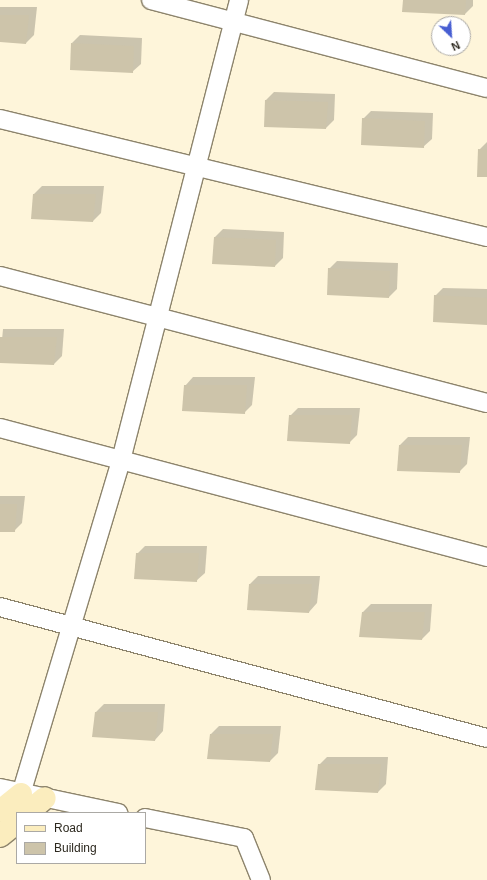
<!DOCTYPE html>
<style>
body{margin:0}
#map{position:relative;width:487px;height:880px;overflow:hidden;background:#fef5da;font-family:Helvetica,sans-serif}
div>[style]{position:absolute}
.shadow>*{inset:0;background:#0003}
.building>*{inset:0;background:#cdc4aa}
.roads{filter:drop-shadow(1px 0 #8d846c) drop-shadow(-1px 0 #8d846c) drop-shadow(0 1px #8d846c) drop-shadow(0 -1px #8d846c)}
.street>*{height:18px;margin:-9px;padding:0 9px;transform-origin:9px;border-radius:9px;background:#fff}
.secondary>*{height:22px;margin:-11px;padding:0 11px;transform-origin:11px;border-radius:11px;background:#fbedbe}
span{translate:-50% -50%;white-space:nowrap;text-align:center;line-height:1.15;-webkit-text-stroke:3px #fff;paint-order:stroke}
.legend{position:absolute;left:16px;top:812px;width:130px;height:52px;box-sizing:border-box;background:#fff;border:1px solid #aba9a5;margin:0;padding:5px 7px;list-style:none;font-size:12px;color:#2d291f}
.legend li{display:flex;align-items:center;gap:8px;height:20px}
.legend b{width:20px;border:1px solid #aba9a5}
.north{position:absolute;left:431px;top:16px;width:40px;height:40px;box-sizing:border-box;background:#fff;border:1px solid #aba9a5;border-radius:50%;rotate:155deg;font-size:11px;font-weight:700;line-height:16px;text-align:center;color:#2d291f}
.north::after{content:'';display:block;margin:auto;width:14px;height:18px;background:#475ed2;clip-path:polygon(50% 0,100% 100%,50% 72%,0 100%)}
</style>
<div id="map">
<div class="shadow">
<i style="clip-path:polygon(404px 0,473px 0,473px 6px,465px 14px)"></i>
<i style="clip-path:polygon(0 7px,37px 7px,34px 35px,26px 43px,0 41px)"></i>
<i style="clip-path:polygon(80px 35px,142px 38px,141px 64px,132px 72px,72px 43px)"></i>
<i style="clip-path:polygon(274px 92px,335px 94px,334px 120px,326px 128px,265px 126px,266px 100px)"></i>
<i style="clip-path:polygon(371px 111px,433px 113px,432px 139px,423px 147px,363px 119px)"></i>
<i style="clip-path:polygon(487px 142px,487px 176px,479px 150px)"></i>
<i style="clip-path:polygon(42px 186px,104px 186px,101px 213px,93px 221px,34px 194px)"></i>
<i style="clip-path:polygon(223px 229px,284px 232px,283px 258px,275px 266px,214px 238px)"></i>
<i style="clip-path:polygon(337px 261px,398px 263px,397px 289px,389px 297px,329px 269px)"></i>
<i style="clip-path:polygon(443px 288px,487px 289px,487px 324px,435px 296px)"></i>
<i style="clip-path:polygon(3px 329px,64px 329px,62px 356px,54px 364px,0 362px)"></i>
<i style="clip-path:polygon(193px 377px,255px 377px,252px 405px,244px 413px,185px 386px)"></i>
<i style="clip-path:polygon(298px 408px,360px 408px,357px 435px,349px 443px,290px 416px)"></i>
<i style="clip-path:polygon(408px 437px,470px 437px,467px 464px,459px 472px,400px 445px)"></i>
<i style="clip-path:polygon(0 496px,25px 496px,22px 523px,14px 531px,0 531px)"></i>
<i style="clip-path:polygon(145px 546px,207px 546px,205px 573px,196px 581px,137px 554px)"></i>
<i style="clip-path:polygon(258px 576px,320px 576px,317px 603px,309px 612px,250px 584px)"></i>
<i style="clip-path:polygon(371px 604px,432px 604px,430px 631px,422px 639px,363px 612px)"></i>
<i style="clip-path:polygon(104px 704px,165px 704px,163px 731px,155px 740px,96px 712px)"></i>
<i style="clip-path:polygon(219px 726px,281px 726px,278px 753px,270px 761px,211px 734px)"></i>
<i style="clip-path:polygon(327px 757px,388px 757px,386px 784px,378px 792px,319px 765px)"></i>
</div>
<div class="building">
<i style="clip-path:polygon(403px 0,466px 0,465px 15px,402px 12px)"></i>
<i style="clip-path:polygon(0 15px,29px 15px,26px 44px,0 42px)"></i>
<i style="clip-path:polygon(71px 43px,134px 46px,133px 73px,70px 70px)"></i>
<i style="clip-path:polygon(265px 100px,328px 102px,326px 129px,264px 127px)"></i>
<i style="clip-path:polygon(362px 118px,425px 121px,424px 148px,361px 145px)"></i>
<i style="clip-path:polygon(478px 149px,487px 150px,487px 177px,477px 177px)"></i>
<i style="clip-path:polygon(33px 194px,96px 194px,93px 222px,31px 219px)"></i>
<i style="clip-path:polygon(214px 237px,276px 240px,275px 267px,212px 264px)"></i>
<i style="clip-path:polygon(328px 268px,390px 271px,389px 298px,327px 295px)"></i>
<i style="clip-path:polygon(434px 295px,487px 298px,487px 325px,433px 322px)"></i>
<i style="clip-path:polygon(0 337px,57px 337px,54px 365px,0 363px)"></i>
<i style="clip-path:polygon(184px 385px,247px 385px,245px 414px,182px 411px)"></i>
<i style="clip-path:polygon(289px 415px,352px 415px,350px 444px,287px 441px)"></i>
<i style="clip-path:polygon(399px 445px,462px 445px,460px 473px,397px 471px)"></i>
<i style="clip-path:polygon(0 504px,17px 504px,15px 532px,0 532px)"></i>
<i style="clip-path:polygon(136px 553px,199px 553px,197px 582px,134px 579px)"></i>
<i style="clip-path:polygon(249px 584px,312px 584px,309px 613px,247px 610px)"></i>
<i style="clip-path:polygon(362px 612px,425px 612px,422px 640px,359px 637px)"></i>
<i style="clip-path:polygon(95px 712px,158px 712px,155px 741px,92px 737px)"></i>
<i style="clip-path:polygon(210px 734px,273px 734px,270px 762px,207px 759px)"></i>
<i style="clip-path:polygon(318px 764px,381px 764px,378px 793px,315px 790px)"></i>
</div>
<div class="roads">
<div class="street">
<i style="left:151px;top:0;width:347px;rotate:14.7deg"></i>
<i style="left:0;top:119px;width:501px;rotate:13.62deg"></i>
<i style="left:0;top:276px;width:503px;rotate:14.62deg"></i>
<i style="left:0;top:428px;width:504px;rotate:14.84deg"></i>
<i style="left:0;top:607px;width:504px;rotate:15.06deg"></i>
<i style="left:0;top:788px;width:121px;rotate:12deg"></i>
<i style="left:21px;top:794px;width:349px;rotate:-73.3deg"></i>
<i style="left:121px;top:460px;width:475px;rotate:-75.6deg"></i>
<i style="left:145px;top:818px;width:101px;rotate:11.4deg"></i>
<i style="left:244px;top:838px;width:45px;rotate:68deg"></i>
</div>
<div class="secondary">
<i style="left:0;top:811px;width:27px;rotate:-39deg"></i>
<i style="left:27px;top:813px;width:23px;rotate:-40deg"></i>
<i style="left:0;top:836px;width:22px;rotate:-39deg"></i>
</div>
</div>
<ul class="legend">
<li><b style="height:5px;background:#fbedbe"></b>Road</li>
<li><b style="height:11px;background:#cdc4aa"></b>Building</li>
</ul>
<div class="north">N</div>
</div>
